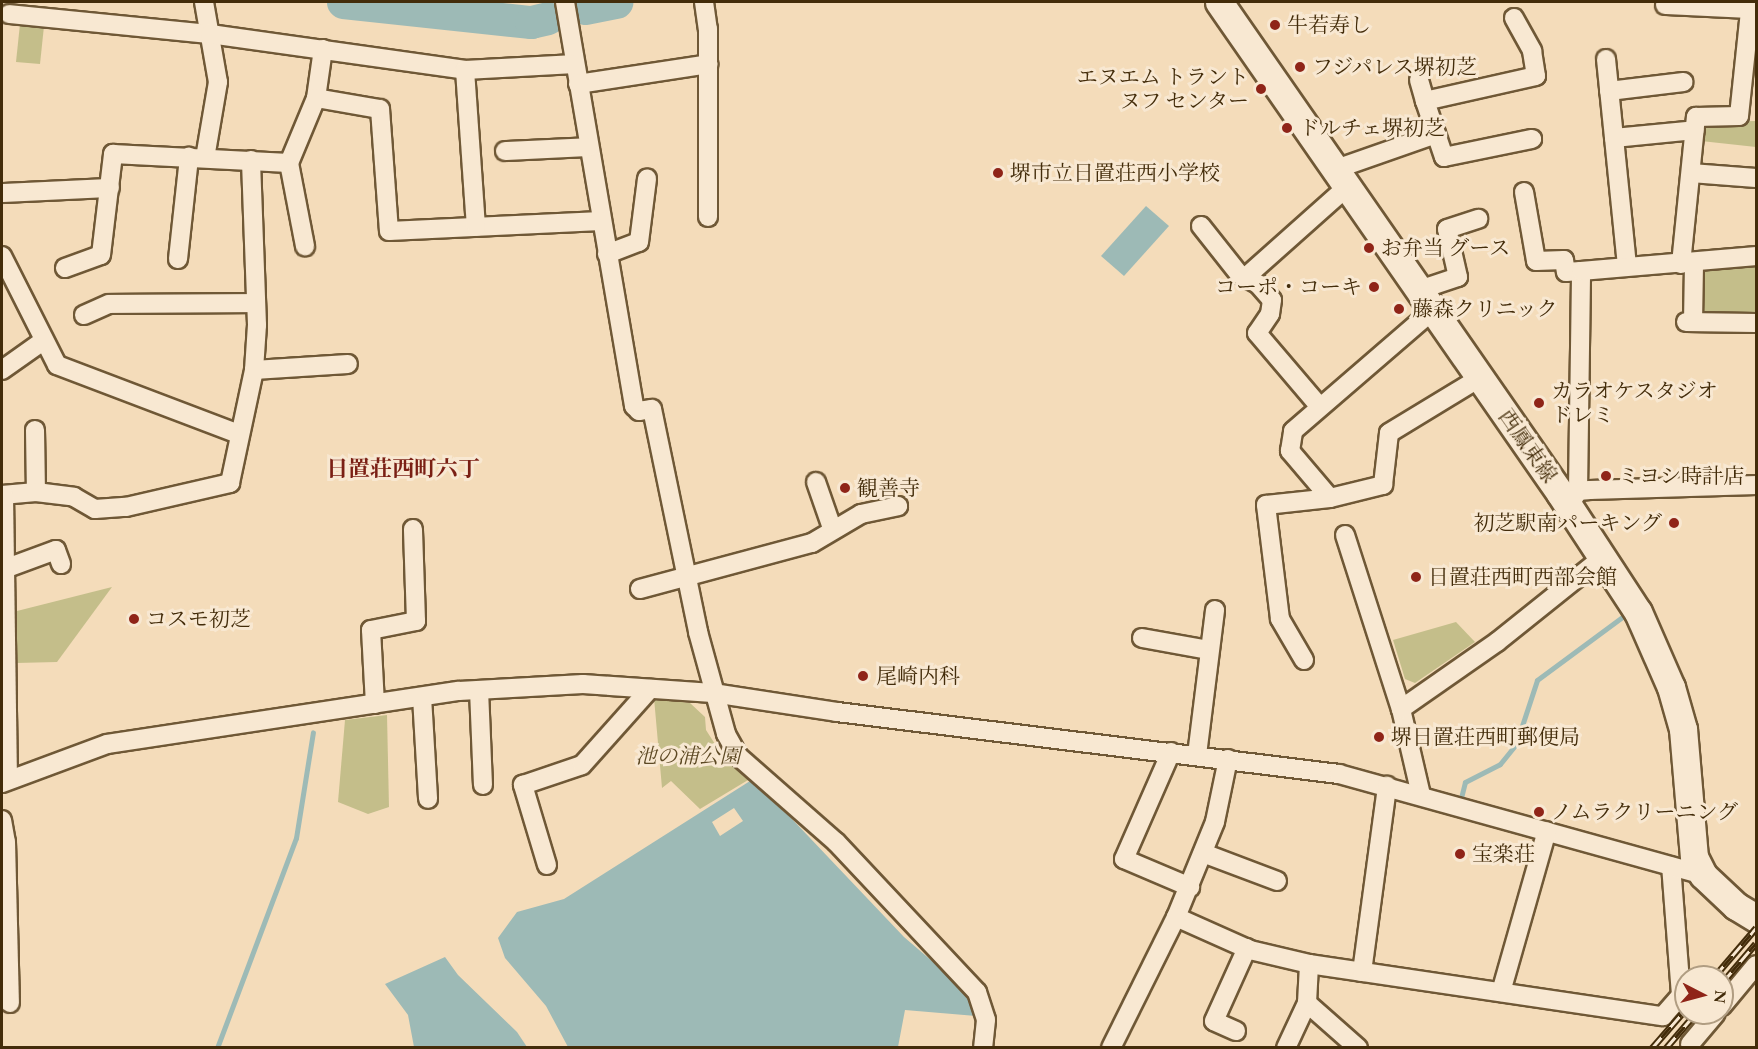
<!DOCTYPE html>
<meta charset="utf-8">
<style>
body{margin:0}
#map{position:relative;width:1758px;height:1049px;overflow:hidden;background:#f4dcba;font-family:"EB Garamond","Noto Serif JP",serif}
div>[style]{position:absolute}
.green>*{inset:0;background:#c4be8a}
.water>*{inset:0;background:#9dbab6}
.stream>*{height:5px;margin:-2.5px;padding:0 2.5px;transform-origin:2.5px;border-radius:2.5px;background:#9dbab6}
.river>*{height:33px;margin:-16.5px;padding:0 16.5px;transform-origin:16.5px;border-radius:16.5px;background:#9dbab6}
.roads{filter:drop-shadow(2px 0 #6f5836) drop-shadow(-2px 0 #6f5836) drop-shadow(0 2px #6f5836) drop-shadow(0 -2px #6f5836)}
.street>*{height:18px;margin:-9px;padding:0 9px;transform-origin:9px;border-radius:9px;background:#f8e8d2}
.secondary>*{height:27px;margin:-13.5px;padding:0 13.5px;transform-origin:13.5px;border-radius:13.5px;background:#f8e8d2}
.rail>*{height:7px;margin-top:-3.5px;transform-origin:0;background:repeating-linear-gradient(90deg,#f8e8d2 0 14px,#432c0a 0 28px);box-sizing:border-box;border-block:2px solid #432c0a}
.dots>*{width:16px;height:16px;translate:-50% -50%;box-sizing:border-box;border:3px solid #f8e8d2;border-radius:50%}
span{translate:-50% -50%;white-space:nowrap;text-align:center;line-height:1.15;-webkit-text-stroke:6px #f8e8d2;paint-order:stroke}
.poi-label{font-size:21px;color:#432c0a}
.left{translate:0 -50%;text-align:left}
.right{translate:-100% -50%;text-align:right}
.street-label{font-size:21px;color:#432c0a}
.park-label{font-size:21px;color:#5d4924;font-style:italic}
.neighbourhood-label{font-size:22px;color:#7a1f14;font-weight:700}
.frame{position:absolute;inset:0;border:3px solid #432c0a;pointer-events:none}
.north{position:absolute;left:1674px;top:965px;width:60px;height:60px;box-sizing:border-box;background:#f8e8d2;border:2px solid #b09d82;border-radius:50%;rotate:96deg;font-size:16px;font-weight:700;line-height:24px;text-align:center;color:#432c0a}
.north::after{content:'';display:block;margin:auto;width:21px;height:27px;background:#8f2418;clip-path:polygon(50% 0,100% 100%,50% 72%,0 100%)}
</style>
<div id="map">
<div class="green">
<i style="clip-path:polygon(20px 24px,44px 26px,40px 64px,16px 62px)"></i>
<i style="clip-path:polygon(1756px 121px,1756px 147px,1701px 141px,1706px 122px)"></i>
<i style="clip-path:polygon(1756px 262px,1756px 315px,1705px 314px,1701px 309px,1702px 272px,1708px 267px)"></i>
<i style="clip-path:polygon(112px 587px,57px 662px,16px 663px,17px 611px)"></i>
<i style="clip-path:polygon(1456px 622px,1475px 642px,1415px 683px,1405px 679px,1393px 640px)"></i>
<i style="clip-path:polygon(654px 698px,690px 703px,705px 717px,706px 730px,729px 766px,735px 762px,753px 777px,700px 809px,671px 781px,662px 788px)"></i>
<i style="clip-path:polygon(387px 715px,389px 807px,368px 814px,338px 802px,345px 720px)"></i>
</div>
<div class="water">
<i style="clip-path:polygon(1146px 206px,1169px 226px,1124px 276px,1101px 256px)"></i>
<i style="clip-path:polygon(evenodd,750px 781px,791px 818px,904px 937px,974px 997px,976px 1016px,905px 1010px,898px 1047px,568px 1047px,546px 1006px,505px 958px,498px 938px,517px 912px,564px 899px,750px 781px,734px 808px,743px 821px,720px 836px,712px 822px,734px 808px)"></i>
<i style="clip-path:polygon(445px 957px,458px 975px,517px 1032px,527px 1047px,414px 1047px,408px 1015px,385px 984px)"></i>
</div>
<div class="stream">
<i style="left:1461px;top:798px;width:16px;rotate:-76deg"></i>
<i style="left:1465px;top:782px;width:39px;rotate:-27deg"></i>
<i style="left:1500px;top:764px;width:26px;rotate:-51deg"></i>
<i style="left:1516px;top:744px;width:67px;rotate:-71.8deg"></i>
<i style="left:1537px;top:680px;width:114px;rotate:-36.5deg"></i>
<i style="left:217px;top:1048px;width:224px;rotate:-69.4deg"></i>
<i style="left:296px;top:838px;width:107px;rotate:-80.9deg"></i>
</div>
<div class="river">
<i style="left:343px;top:2px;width:189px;rotate:6.1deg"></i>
<i style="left:531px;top:22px;width:17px;rotate:-13deg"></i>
<i style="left:585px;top:8px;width:32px;rotate:-11deg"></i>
</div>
<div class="roads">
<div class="street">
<i style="left:204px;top:2px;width:81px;rotate:80.1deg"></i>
<i style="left:218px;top:82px;width:77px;rotate:99.7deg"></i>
<i style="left:565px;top:2px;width:410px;rotate:80.3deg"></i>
<i style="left:634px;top:406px;width:7px;rotate:45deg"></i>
<i style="left:639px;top:411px;width:13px;rotate:-9deg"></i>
<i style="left:652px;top:409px;width:228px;rotate:78.3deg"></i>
<i style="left:698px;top:632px;width:106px;rotate:74.6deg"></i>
<i style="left:726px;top:734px;width:25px;rotate:61deg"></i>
<i style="left:738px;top:756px;width:130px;rotate:41.3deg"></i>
<i style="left:836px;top:842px;width:206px;rotate:46.8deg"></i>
<i style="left:977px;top:992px;width:29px;rotate:72deg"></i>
<i style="left:986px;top:1020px;width:28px;rotate:96deg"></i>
<i style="left:704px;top:2px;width:27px;rotate:82deg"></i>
<i style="left:708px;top:29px;width:188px;rotate:90deg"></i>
<i style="left:1665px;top:5px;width:86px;rotate:2.7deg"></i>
<i style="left:9px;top:14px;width:202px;rotate:5.7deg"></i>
<i style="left:210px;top:34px;width:258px;rotate:8deg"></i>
<i style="left:465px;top:70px;width:110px;rotate:-3.1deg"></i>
<i style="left:1514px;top:18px;width:38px;rotate:61deg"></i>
<i style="left:1532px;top:51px;width:25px;rotate:81deg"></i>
<i style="left:1536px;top:76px;width:114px;rotate:167.3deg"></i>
<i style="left:1425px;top:101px;width:59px;rotate:71.3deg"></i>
<i style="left:1444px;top:157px;width:90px;rotate:-11.6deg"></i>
<i style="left:323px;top:49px;width:49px;rotate:98.1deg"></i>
<i style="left:316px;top:98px;width:65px;rotate:9.8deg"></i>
<i style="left:380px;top:109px;width:122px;rotate:85.8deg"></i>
<i style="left:389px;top:231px;width:212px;rotate:-2.7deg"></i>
<i style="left:1606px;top:59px;width:208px;rotate:84.2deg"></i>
<i style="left:465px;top:70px;width:157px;rotate:86deg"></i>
<i style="left:1419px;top:80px;width:22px;rotate:74deg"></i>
<i style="left:578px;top:84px;width:132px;rotate:-8.7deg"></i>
<i style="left:1609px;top:91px;width:75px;rotate:-6.9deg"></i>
<i style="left:1614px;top:138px;width:81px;rotate:-5.6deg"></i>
<i style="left:505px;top:151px;width:84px;rotate:-2.7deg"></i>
<i style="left:289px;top:163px;width:85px;rotate:79.1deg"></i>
<i style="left:1336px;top:169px;width:106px;rotate:-19.3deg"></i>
<i style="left:1691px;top:173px;width:65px;rotate:4.4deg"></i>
<i style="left:1524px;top:192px;width:70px;rotate:80.1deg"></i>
<i style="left:1536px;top:261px;width:28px;rotate:-2deg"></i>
<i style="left:1564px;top:260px;width:12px;rotate:81deg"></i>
<i style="left:1566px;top:272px;width:15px;rotate:-4deg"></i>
<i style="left:2px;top:193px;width:108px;rotate:-2.7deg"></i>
<i style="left:1201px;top:226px;width:61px;rotate:51.6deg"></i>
<i style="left:1239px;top:274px;width:21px;rotate:28deg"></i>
<i style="left:1258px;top:284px;width:21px;rotate:49deg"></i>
<i style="left:1272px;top:300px;width:14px;rotate:98deg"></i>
<i style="left:1270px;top:314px;width:23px;rotate:124deg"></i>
<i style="left:1257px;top:333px;width:97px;rotate:49.6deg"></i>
<i style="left:607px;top:254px;width:34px;rotate:-21deg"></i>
<i style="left:639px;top:242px;width:64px;rotate:-82.8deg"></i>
<i style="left:2px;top:256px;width:122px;rotate:63.2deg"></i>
<i style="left:57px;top:365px;width:195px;rotate:20.8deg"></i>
<i style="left:178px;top:259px;width:103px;rotate:-83.8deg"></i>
<i style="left:1681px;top:264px;width:148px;rotate:-84.2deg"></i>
<i style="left:1696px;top:117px;width:43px;rotate:-1.3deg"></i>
<i style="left:1739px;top:116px;width:115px;rotate:-84deg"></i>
<i style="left:65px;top:268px;width:38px;rotate:-20deg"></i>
<i style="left:101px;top:255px;width:102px;rotate:-83.2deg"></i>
<i style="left:113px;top:154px;width:176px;rotate:2.9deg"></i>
<i style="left:289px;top:163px;width:70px;rotate:-67.4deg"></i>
<i style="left:1247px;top:276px;width:135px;rotate:-41.7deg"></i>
<i style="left:1419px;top:290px;width:41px;rotate:-18.4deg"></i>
<i style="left:1458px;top:277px;width:49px;rotate:-102.9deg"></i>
<i style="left:1447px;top:229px;width:33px;rotate:-18deg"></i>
<i style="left:84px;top:315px;width:27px;rotate:-24deg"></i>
<i style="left:109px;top:304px;width:146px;rotate:-0.4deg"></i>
<i style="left:1686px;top:322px;width:70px;rotate:0.8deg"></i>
<i style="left:1693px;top:322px;width:59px;rotate:-89deg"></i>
<i style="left:2px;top:370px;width:50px;rotate:-35.3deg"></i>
<i style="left:254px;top:370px;width:94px;rotate:-3.7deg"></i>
<i style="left:35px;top:430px;width:62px;rotate:89.1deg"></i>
<i style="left:816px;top:482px;width:49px;rotate:70.8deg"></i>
<i style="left:1578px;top:491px;width:220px;rotate:-89.2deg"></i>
<i style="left:1581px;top:271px;width:176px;rotate:-4.9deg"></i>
<i style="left:2px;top:495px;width:34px;rotate:-5deg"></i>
<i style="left:36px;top:492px;width:38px;rotate:7deg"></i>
<i style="left:74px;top:497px;width:24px;rotate:30deg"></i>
<i style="left:95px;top:509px;width:31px;rotate:-4deg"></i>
<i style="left:126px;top:507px;width:107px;rotate:-13deg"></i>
<i style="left:230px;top:483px;width:116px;rotate:-78deg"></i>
<i style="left:254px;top:370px;width:45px;rotate:-86.2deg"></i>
<i style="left:257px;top:325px;width:165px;rotate:-92.1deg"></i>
<i style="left:4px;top:495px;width:285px;rotate:89.2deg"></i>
<i style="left:1330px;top:498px;width:62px;rotate:-130.4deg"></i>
<i style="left:1290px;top:451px;width:20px;rotate:-81deg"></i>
<i style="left:1293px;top:431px;width:185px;rotate:-40.8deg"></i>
<i style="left:1572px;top:501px;width:12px;rotate:-59deg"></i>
<i style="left:1578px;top:491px;width:12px;rotate:-5deg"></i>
<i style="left:1590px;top:490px;width:166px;rotate:-1.7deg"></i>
<i style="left:1345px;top:535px;width:183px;rotate:72.2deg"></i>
<i style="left:1401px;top:709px;width:88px;rotate:76.9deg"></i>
<i style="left:7px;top:568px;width:52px;rotate:-20.2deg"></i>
<i style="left:56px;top:550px;width:15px;rotate:70deg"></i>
<i style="left:640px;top:589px;width:178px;rotate:-15deg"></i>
<i style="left:812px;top:543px;width:57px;rotate:-30.6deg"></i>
<i style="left:861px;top:514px;width:38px;rotate:-12deg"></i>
<i style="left:1142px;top:638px;width:67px;rotate:10.3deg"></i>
<i style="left:1304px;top:660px;width:48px;rotate:-120.3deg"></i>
<i style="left:1280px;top:619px;width:115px;rotate:-97deg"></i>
<i style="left:1266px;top:505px;width:64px;rotate:-6.2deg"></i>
<i style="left:1330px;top:498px;width:55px;rotate:-13.8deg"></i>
<i style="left:1383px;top:485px;width:52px;rotate:-83.4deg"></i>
<i style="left:1389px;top:433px;width:108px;rotate:-31.3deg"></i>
<i style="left:479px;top:690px;width:95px;rotate:87.6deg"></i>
<i style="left:422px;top:697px;width:102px;rotate:86.6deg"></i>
<i style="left:375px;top:704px;width:74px;rotate:-93.1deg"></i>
<i style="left:371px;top:630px;width:46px;rotate:-11.3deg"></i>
<i style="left:416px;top:621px;width:92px;rotate:-91.9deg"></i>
<i style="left:1401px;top:709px;width:117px;rotate:-34.9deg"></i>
<i style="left:1497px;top:642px;width:136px;rotate:-38.7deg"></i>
<i style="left:1171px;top:752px;width:117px;rotate:113.7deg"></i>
<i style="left:1124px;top:859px;width:72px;rotate:23deg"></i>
<i style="left:1197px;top:755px;width:146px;rotate:-82.9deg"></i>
<i style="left:1228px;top:759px;width:64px;rotate:101.7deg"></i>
<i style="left:1215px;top:822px;width:103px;rotate:112.3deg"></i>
<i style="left:1176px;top:917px;width:81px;rotate:24deg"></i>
<i style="left:1250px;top:950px;width:61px;rotate:13.3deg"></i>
<i style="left:1309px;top:964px;width:358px;rotate:8.4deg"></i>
<i style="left:1663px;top:1016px;width:28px;rotate:-49deg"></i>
<i style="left:1681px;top:995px;width:129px;rotate:-94.4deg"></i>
<i style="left:2px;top:783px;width:112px;rotate:-20.4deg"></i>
<i style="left:107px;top:744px;width:356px;rotate:-8.6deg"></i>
<i style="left:459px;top:691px;width:124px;rotate:-3.2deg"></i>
<i style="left:583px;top:684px;width:130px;rotate:4deg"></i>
<i style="left:713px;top:693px;width:125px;rotate:8.7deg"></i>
<i style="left:837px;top:712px;width:506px;rotate:7.04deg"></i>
<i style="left:1339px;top:774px;width:378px;rotate:15.5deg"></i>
<i style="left:2px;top:820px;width:22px;rotate:80deg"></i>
<i style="left:6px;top:842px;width:161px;rotate:88.6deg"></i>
<i style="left:1203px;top:853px;width:79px;rotate:20.7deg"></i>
<i style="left:547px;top:865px;width:84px;rotate:-106.7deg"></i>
<i style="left:523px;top:785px;width:62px;rotate:-18.7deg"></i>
<i style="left:582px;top:765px;width:102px;rotate:-48.2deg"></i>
<i style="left:1362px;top:972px;width:188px;rotate:-82.3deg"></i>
<i style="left:1501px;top:992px;width:167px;rotate:-74.1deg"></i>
<i style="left:1307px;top:1003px;width:68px;rotate:41.4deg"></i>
<i style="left:1722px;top:1006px;width:53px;rotate:-50.3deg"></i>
<i style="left:1236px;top:1031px;width:24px;rotate:-156deg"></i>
<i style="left:1214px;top:1021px;width:80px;rotate:-65.7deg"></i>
<i style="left:1690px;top:1044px;width:40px;rotate:-50deg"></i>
<i style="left:1111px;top:1048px;width:146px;rotate:-63.6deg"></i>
<i style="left:1286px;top:1048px;width:50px;rotate:-65deg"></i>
<i style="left:1307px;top:1003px;width:39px;rotate:-87deg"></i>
</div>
<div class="secondary">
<i style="left:1219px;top:2px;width:598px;rotate:55.22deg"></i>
<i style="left:1560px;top:493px;width:142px;rotate:56.8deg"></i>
<i style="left:1638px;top:612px;width:82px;rotate:66.3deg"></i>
<i style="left:1671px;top:687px;width:44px;rotate:74.1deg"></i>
<i style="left:1683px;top:729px;width:128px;rotate:85.1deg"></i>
<i style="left:1694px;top:857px;width:20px;rotate:63deg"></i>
<i style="left:1703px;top:875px;width:45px;rotate:43.2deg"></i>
<i style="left:1736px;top:906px;width:23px;rotate:31deg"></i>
</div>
</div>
<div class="rail">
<i style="left:1714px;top:977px;width:65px;rotate:-49.4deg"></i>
<i style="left:1722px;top:983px;width:52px;rotate:-49.6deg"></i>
<i style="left:1652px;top:1048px;width:52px;rotate:-48.9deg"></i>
<i style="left:1666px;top:1048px;width:46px;rotate:-49.4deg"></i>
</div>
<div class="dots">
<i style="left:1275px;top:25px;background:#8f2418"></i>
<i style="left:1300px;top:67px;background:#8f2418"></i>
<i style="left:1261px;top:89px;background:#8f2418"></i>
<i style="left:1287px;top:128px;background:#8f2418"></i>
<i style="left:998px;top:173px;background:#8f2418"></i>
<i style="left:1369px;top:248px;background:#8f2418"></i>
<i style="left:1374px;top:287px;background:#8f2418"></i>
<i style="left:1399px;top:309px;background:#8f2418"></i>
<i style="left:1539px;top:403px;background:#8f2418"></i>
<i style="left:1606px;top:476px;background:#8f2418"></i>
<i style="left:845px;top:488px;background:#8f2418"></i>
<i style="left:1674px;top:523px;background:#8f2418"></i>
<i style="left:1416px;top:577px;background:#8f2418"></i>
<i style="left:134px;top:619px;background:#8f2418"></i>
<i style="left:863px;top:676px;background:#8f2418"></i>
<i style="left:1379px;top:737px;background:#8f2418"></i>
<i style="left:1539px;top:812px;background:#8f2418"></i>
<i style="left:1460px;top:854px;background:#8f2418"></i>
</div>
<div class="poi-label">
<span class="left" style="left:1287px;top:25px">牛若寿し</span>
<span class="left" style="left:1312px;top:67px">フジパレス堺初芝</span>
<span class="right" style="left:1249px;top:89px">エヌエム トラント<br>ヌフ センター</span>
<span class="left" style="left:1299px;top:128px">ドルチェ堺初芝</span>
<span class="left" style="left:1010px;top:173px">堺市立日置荘西小学校</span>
<span class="left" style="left:1381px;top:248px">お弁当 グース</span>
<span class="right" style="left:1362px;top:287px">コーポ・コーキ</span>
<span class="left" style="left:1412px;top:309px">藤森クリニック</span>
<span class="left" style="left:1551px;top:403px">カラオケスタジオ<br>ドレミ</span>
<span class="left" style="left:1618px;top:476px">ミヨシ時計店</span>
<span class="left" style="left:857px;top:488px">観善寺</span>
<span class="right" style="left:1662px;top:523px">初芝駅南パーキング</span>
<span class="left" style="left:1428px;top:577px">日置荘西町西部会館</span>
<span class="left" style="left:146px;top:619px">コスモ初芝</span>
<span class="left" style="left:876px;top:676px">尾崎内科</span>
<span class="left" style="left:1391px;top:737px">堺日置荘西町郵便局</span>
<span class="left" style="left:1551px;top:812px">ノムラクリーニング</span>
<span class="left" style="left:1472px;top:854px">宝楽荘</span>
</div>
<div class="street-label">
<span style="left:1528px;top:446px;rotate:55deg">西鳳東線</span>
</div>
<div class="park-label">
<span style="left:688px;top:756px">池の浦公園</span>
</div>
<div class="neighbourhood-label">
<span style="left:403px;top:469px">日置荘西町六丁</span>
</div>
<div class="frame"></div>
<div class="north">N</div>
</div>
